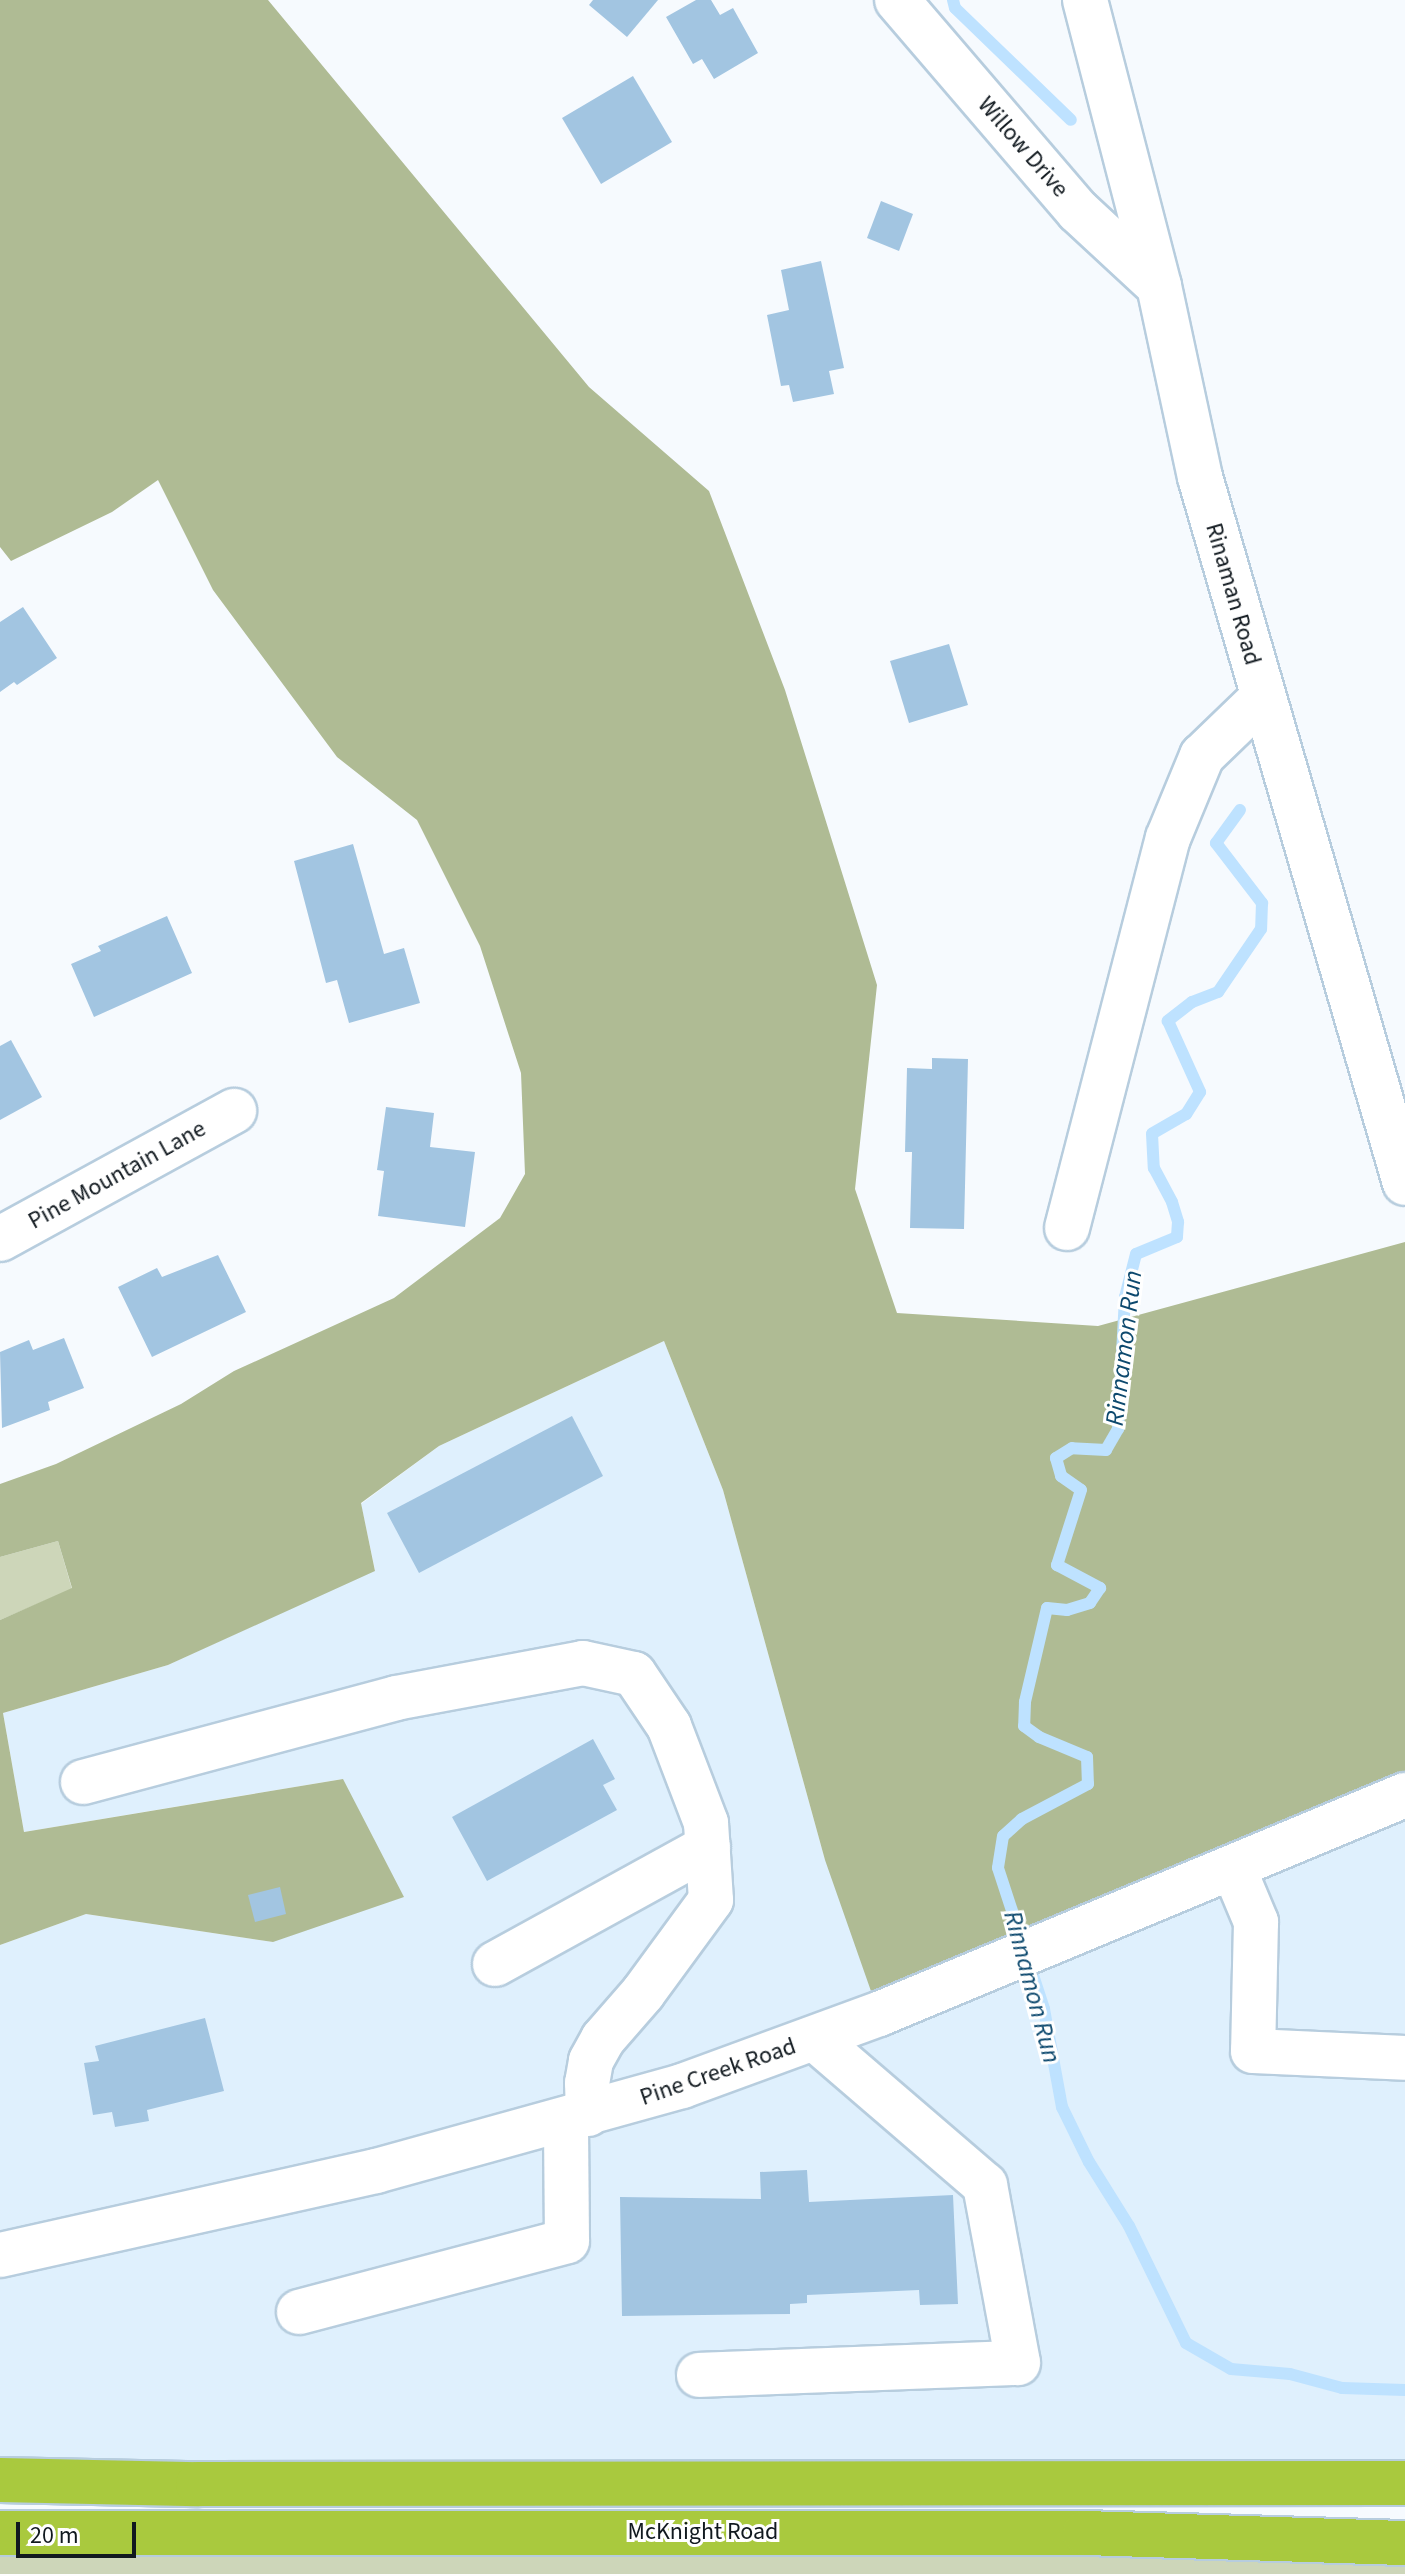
<!DOCTYPE html>
<style>
body{margin:0}
#map{position:relative;width:1405px;height:2574px;overflow:hidden;background:#f6fafe;font-family:"Source Sans 3",sans-serif}
div>[style]{position:absolute}
.built>*{inset:0;background:#dff0fd}
.green>*{inset:0;background:#cdd6b9}
.forest>*{inset:0;background:#afbb94}
.stream>*{height:12px;margin:-6px;padding:0 6px;transform-origin:6px;border-radius:6px;background:#bee2ff}
.building>*{inset:0;background:#a2c5e1}
.roads{filter:drop-shadow(2px 0 #b7cdde) drop-shadow(-2px 0 #b7cdde) drop-shadow(0 2px #b7cdde) drop-shadow(0 -2px #b7cdde)}
.minor>*{height:44px;margin:-22px;padding:0 22px;transform-origin:22px;border-radius:22px;background:#fff}
.highway>*{height:44px;margin:-22px;padding:0 22px;transform-origin:22px;border-radius:22px;background:#a9c93e}
span{translate:-50% -50%;white-space:nowrap;text-align:center;line-height:1.15;-webkit-text-stroke:6px #fff;paint-order:stroke}
.street-label{font-size:24px;color:#11191f}
.water-label{font-size:26px;color:#0d496e;font-style:italic}
.scale{position:absolute;left:16px;top:2522px;width:120px;height:36px;box-sizing:border-box;border:4px solid #11191f;border-top:0;padding-left:10px;font-size:24px;line-height:28px;white-space:nowrap;color:#11191f;-webkit-text-stroke:6px #fff;paint-order:stroke}
</style>
<div id="map">
<div class="built">
<i style="clip-path:polygon(664px 1341px,723px 1490px,825px 1860px,1405px 1795px,1405px 2483px,0 2480px,0 1945px,86px 1914px,273px 1942px,342px 1779px,24px 1832px,3px 1713px,168px 1665px,375px 1570px,361px 1504px,439px 1446px)"></i>
</div>
<div class="green">
<i style="clip-path:polygon(58px 1541px,72px 1589px,0 1620px,0 1557px)"></i>
<i style="clip-path:polygon(0 2533px,1405px 2543px,1405px 2574px,0 2574px)"></i>
</div>
<div class="forest">
<i style="clip-path:polygon(0 0,268px 0,589px 387px,709px 491px,785px 690px,877px 985px,855px 1189px,897px 1313px,1098px 1326px,1405px 1242px,1405px 1795px,879px 2014px,825px 1860px,723px 1490px,664px 1341px,439px 1446px,361px 1503px,375px 1571px,168px 1665px,3px 1713px,24px 1832px,343px 1779px,404px 1897px,273px 1942px,86px 1914px,0 1945px,0 1620px,72px 1588px,58px 1541px,0 1557px,0 1484px,56px 1464px,181px 1404px,234px 1371px,394px 1298px,500px 1218px,525px 1174px,521px 1073px,480px 946px,417px 820px,337px 757px,213px 590px,158px 480px,112px 512px,11px 561px,0 547px)"></i>
</div>
<div class="stream">
<i style="left:953px;top:0;width:8px;rotate:76deg"></i>
<i style="left:955px;top:8px;width:161px;rotate:44deg"></i>
<i style="left:1240px;top:810px;width:41px;rotate:126deg"></i>
<i style="left:1216px;top:843px;width:76px;rotate:52.5deg"></i>
<i style="left:1262px;top:903px;width:26px;rotate:92deg"></i>
<i style="left:1261px;top:929px;width:76px;rotate:124.3deg"></i>
<i style="left:1218px;top:992px;width:28px;rotate:159deg"></i>
<i style="left:1192px;top:1002px;width:31px;rotate:142deg"></i>
<i style="left:1168px;top:1021px;width:78px;rotate:65.7deg"></i>
<i style="left:1200px;top:1092px;width:26px;rotate:122deg"></i>
<i style="left:1186px;top:1114px;width:39px;rotate:150deg"></i>
<i style="left:1152px;top:1134px;width:34px;rotate:87deg"></i>
<i style="left:1154px;top:1168px;width:38px;rotate:62deg"></i>
<i style="left:1172px;top:1202px;width:21px;rotate:73deg"></i>
<i style="left:1178px;top:1222px;width:15px;rotate:94deg"></i>
<i style="left:1177px;top:1237px;width:44px;rotate:157.5deg"></i>
<i style="left:1136px;top:1254px;width:44px;rotate:104.3deg"></i>
<i style="left:1125px;top:1297px;width:132px;rotate:93deg"></i>
<i style="left:1118px;top:1429px;width:24px;rotate:120deg"></i>
<i style="left:1106px;top:1450px;width:34px;rotate:-177deg"></i>
<i style="left:1072px;top:1448px;width:19px;rotate:148deg"></i>
<i style="left:1056px;top:1458px;width:19px;rotate:74deg"></i>
<i style="left:1061px;top:1476px;width:24px;rotate:35deg"></i>
<i style="left:1081px;top:1490px;width:79px;rotate:107.7deg"></i>
<i style="left:1057px;top:1565px;width:49px;rotate:28.1deg"></i>
<i style="left:1100px;top:1588px;width:18px;rotate:124deg"></i>
<i style="left:1090px;top:1603px;width:24px;rotate:163deg"></i>
<i style="left:1067px;top:1610px;width:20px;rotate:-174deg"></i>
<i style="left:1047px;top:1608px;width:97px;rotate:103.2deg"></i>
<i style="left:1025px;top:1702px;width:24px;rotate:92deg"></i>
<i style="left:1024px;top:1726px;width:19px;rotate:36deg"></i>
<i style="left:1039px;top:1737px;width:52px;rotate:22.6deg"></i>
<i style="left:1087px;top:1757px;width:27px;rotate:88deg"></i>
<i style="left:1088px;top:1784px;width:75px;rotate:152.1deg"></i>
<i style="left:1022px;top:1819px;width:25px;rotate:138deg"></i>
<i style="left:1003px;top:1836px;width:32px;rotate:99deg"></i>
<i style="left:998px;top:1868px;width:148px;rotate:71.9deg"></i>
<i style="left:1044px;top:2009px;width:100px;rotate:79.6deg"></i>
<i style="left:1062px;top:2107px;width:61px;rotate:63.9deg"></i>
<i style="left:1089px;top:2162px;width:75px;rotate:58deg"></i>
<i style="left:1129px;top:2226px;width:130px;rotate:64deg"></i>
<i style="left:1186px;top:2343px;width:52px;rotate:30deg"></i>
<i style="left:1231px;top:2369px;width:59px;rotate:4.8deg"></i>
<i style="left:1290px;top:2374px;width:54px;rotate:15.1deg"></i>
<i style="left:1342px;top:2388px;width:63px;rotate:1.8deg"></i>
</div>
<div class="building">
<i style="clip-path:polygon(593px 0,658px 0,627px 37px,589px 5px)"></i>
<i style="clip-path:polygon(696px 0,711px 0,720px 15px,733px 8px,758px 53px,714px 79px,702px 59px,693px 64px,666px 17px)"></i>
<i style="clip-path:polygon(633px 76px,672px 142px,601px 184px,562px 118px)"></i>
<i style="clip-path:polygon(881px 201px,913px 214px,899px 251px,867px 238px)"></i>
<i style="clip-path:polygon(821px 261px,844px 368px,829px 371px,834px 394px,793px 402px,789px 385px,781px 386px,767px 315px,789px 310px,781px 270px)"></i>
<i style="clip-path:polygon(23px 607px,57px 658px,17px 685px,14px 682px,0 692px,0 622px)"></i>
<i style="clip-path:polygon(949px 644px,968px 705px,909px 723px,890px 661px)"></i>
<i style="clip-path:polygon(353px 844px,384px 954px,404px 948px,420px 1003px,349px 1023px,337px 980px,326px 983px,294px 861px)"></i>
<i style="clip-path:polygon(167px 916px,192px 973px,94px 1017px,71px 964px,101px 951px,98px 946px)"></i>
<i style="clip-path:polygon(11px 1040px,42px 1097px,0 1120px,0 1046px)"></i>
<i style="clip-path:polygon(932px 1058px,968px 1059px,964px 1229px,910px 1228px,912px 1152px,905px 1152px,907px 1068px,932px 1069px)"></i>
<i style="clip-path:polygon(386px 1107px,434px 1113px,430px 1147px,475px 1152px,465px 1227px,378px 1216px,384px 1171px,377px 1170px)"></i>
<i style="clip-path:polygon(218px 1255px,246px 1312px,152px 1357px,118px 1287px,157px 1268px,162px 1277px)"></i>
<i style="clip-path:polygon(64px 1338px,84px 1388px,48px 1402px,50px 1410px,2px 1428px,0 1352px,29px 1340px,33px 1350px)"></i>
<i style="clip-path:polygon(572px 1416px,603px 1476px,419px 1573px,387px 1513px)"></i>
<i style="clip-path:polygon(593px 1739px,615px 1779px,603px 1785px,617px 1810px,487px 1881px,452px 1817px)"></i>
<i style="clip-path:polygon(280px 1887px,286px 1914px,255px 1922px,248px 1895px)"></i>
<i style="clip-path:polygon(205px 2018px,224px 2091px,147px 2110px,149px 2121px,115px 2127px,112px 2112px,93px 2115px,84px 2063px,99px 2061px,95px 2046px)"></i>
<i style="clip-path:polygon(807px 2170px,809px 2202px,953px 2195px,958px 2304px,920px 2305px,919px 2290px,807px 2295px,807px 2303px,790px 2304px,790px 2314px,622px 2316px,620px 2197px,761px 2199px,760px 2172px)"></i>
</div>
<div class="roads">
<div class="minor">
<i style="left:897px;top:0;width:278px;rotate:49.4deg"></i>
<i style="left:1078px;top:211px;width:110px;rotate:42.8deg"></i>
<i style="left:1085px;top:0;width:295px;rotate:75.5deg"></i>
<i style="left:1159px;top:286px;width:195px;rotate:77.9deg"></i>
<i style="left:1200px;top:477px;width:735px;rotate:73.81deg"></i>
<i style="left:1067px;top:1228px;width:403px;rotate:-75.5deg"></i>
<i style="left:1168px;top:838px;width:89px;rotate:-67.5deg"></i>
<i style="left:1202px;top:756px;width:85px;rotate:-44deg"></i>
<i style="left:0;top:1239px;width:267px;rotate:-28.7deg"></i>
<i style="left:83px;top:1782px;width:324px;rotate:-15deg"></i>
<i style="left:396px;top:1698px;width:190px;rotate:-10.6deg"></i>
<i style="left:583px;top:1663px;width:52px;rotate:12.2deg"></i>
<i style="left:634px;top:1674px;width:63px;rotate:56.1deg"></i>
<i style="left:669px;top:1726px;width:104px;rotate:69.1deg"></i>
<i style="left:706px;top:1823px;width:77px;rotate:86.3deg"></i>
<i style="left:711px;top:1900px;width:115px;rotate:126.2deg"></i>
<i style="left:643px;top:1993px;width:61px;rotate:131deg"></i>
<i style="left:603px;top:2039px;width:25px;rotate:119deg"></i>
<i style="left:591px;top:2061px;width:22px;rotate:100deg"></i>
<i style="left:587px;top:2083px;width:31px;rotate:88deg"></i>
<i style="left:1233px;top:1867px;width:60px;rotate:67.3deg"></i>
<i style="left:1256px;top:1922px;width:129px;rotate:91.3deg"></i>
<i style="left:1253px;top:2051px;width:152px;rotate:2.6deg"></i>
<i style="left:495px;top:1964px;width:243px;rotate:-28.8deg"></i>
<i style="left:0;top:2255px;width:385px;rotate:-12.6deg"></i>
<i style="left:376px;top:2171px;width:318px;rotate:-15.5deg"></i>
<i style="left:682px;top:2086px;width:210px;rotate:-20.1deg"></i>
<i style="left:879px;top:2014px;width:570px;rotate:-22.6deg"></i>
<i style="left:299px;top:2312px;width:277px;rotate:-14.8deg"></i>
<i style="left:567px;top:2241px;width:121px;rotate:-90.5deg"></i>
<i style="left:699px;top:2375px;width:319px;rotate:-2.2deg"></i>
<i style="left:1018px;top:2363px;width:181px;rotate:-100.5deg"></i>
<i style="left:985px;top:2185px;width:224px;rotate:-139.3deg"></i>
</div>
<div class="highway">
<i style="left:0;top:2480px;width:198px;rotate:1.2deg"></i>
<i style="left:198px;top:2484px;width:1207px;rotate:-0.05deg"></i>
<i style="left:0;top:2533px;width:1085px"></i>
<i style="left:1085px;top:2533px;width:320px;rotate:1.8deg"></i>
</div>
</div>
<div class="street-label">
<span style="left:1023px;top:147px;rotate:49deg">Willow Drive</span>
<span style="left:1233px;top:594px;rotate:74deg">Rinaman Road</span>
<span style="left:117px;top:1175px;rotate:-29deg">Pine Mountain Lane</span>
<span style="left:718px;top:2072px;rotate:-19deg">Pine Creek Road</span>
<span style="left:703px;top:2532px">McKnight Road</span>
</div>
<div class="water-label">
<span style="left:1124px;top:1348px;rotate:-83deg">Rinnamon Run</span>
<span style="left:1032px;top:1987px;rotate:75deg">Rinnamon Run</span>
</div>
<div class="scale">20 m</div>
</div>
